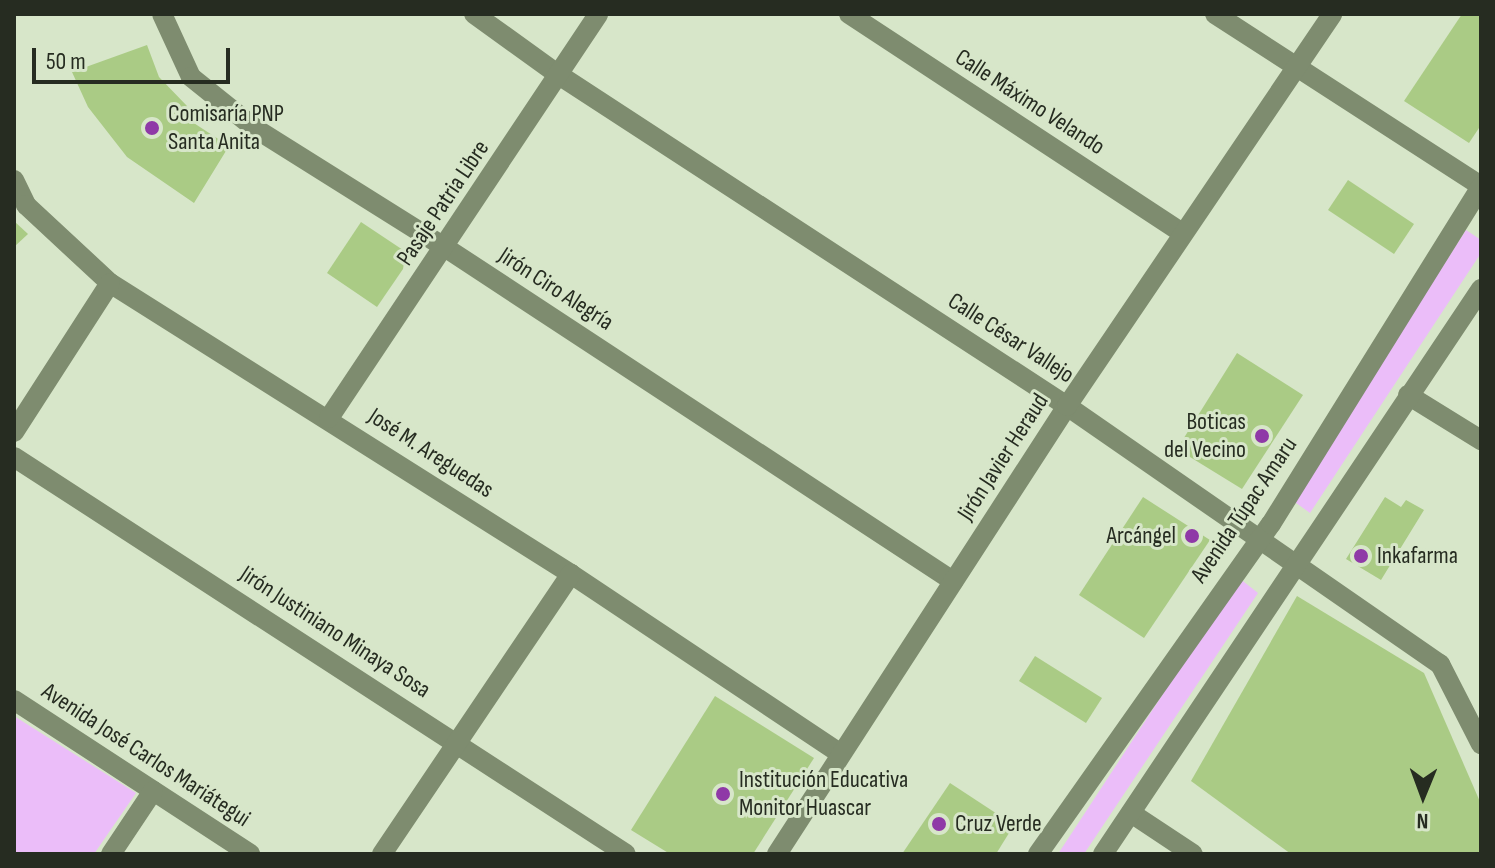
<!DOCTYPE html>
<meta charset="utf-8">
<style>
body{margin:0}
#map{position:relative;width:1495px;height:868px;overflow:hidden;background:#d7e6c9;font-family:"Sofia Sans Condensed",sans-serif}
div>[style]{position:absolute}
.green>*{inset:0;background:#ebbdf9}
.building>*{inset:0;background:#aacb85}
.minor>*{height:20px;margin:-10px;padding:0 10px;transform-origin:10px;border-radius:10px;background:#7e8c6f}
.dots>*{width:22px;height:22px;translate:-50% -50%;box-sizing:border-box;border:4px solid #d7e6c9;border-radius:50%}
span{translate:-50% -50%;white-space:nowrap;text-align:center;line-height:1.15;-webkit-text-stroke:6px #d7e6c9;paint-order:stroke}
.street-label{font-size:24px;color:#262c21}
.poi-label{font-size:24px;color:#262c21}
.left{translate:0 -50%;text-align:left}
.right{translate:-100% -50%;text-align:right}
.frame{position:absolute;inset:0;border:16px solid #262c21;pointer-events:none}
.north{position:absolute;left:1383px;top:756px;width:80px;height:80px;-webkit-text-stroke:6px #d7e6c9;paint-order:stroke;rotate:181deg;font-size:22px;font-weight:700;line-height:32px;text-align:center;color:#262c21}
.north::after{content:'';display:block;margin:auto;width:28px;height:36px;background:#262c21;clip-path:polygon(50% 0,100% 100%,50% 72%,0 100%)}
.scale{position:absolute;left:32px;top:48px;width:198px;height:36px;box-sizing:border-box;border:4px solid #262c21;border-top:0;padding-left:10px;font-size:24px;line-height:28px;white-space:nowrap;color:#262c21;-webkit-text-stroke:6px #d7e6c9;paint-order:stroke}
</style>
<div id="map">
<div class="green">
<i style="clip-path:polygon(1466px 230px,1481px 240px,1481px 253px,1310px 513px,1292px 500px)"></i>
<i style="clip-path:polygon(1239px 578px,1258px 593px,1084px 854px,1058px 854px)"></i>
<i style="clip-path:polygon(14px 716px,136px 793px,94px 854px,14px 854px)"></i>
</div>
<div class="building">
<i style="clip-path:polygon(1462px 14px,1481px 14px,1481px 125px,1469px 143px,1404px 101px)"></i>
<i style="clip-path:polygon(147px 45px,159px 77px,187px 106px,180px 114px,229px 146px,194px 203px,127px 157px,88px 107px,72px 72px)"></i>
<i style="clip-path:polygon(1348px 180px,1414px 224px,1394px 254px,1328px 210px)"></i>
<i style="clip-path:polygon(14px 221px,28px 234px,14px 247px)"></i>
<i style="clip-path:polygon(361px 222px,406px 252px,403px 269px,377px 307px,327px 273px)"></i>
<i style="clip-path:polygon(1237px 353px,1303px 395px,1242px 489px,1177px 449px)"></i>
<i style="clip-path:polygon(1143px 497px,1210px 540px,1144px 638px,1079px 595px)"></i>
<i style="clip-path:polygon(1385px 497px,1401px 507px,1406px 500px,1424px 510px,1381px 580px,1346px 559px)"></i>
<i style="clip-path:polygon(1297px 596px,1424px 673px,1481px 804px,1481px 854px,1291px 854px,1191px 781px)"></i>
<i style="clip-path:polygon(1035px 656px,1102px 698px,1086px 723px,1019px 681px)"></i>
<i style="clip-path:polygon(715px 696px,814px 758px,753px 854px,670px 854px,631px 830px)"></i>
<i style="clip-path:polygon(950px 783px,1014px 825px,996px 854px,902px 854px)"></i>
</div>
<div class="minor">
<i style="left:162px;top:14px;width:69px;rotate:65.3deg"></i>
<i style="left:191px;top:77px;width:83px;rotate:38.7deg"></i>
<i style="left:256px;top:129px;width:224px;rotate:32.1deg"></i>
<i style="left:446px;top:248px;width:607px;rotate:33.3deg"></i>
<i style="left:474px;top:14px;width:105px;rotate:35.7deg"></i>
<i style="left:559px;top:75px;width:606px;rotate:33.09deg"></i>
<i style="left:1067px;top:406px;width:454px;rotate:34.7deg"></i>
<i style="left:1440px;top:664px;width:90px;rotate:62.9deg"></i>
<i style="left:849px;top:14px;width:399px;rotate:33.3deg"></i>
<i style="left:1215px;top:14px;width:317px;rotate:32.9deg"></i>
<i style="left:14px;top:180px;width:28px;rotate:64deg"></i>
<i style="left:26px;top:205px;width:115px;rotate:42.9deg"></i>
<i style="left:110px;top:283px;width:545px;rotate:32.26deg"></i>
<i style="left:571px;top:574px;width:322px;rotate:33.7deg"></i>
<i style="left:1408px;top:395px;width:86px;rotate:31.7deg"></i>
<i style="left:329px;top:418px;width:485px;rotate:-56.3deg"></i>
<i style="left:14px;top:432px;width:177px;rotate:-57.2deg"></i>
<i style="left:14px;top:457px;width:729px;rotate:32.97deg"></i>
<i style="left:14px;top:700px;width:282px;rotate:33.1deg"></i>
<i style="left:1131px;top:813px;width:74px;rotate:33.5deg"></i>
<i style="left:111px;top:854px;width:76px;rotate:-56.3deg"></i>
<i style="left:382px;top:854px;width:338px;rotate:-56deg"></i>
<i style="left:777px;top:854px;width:534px;rotate:-57.08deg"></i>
<i style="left:1067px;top:406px;width:473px;rotate:-55.9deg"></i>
<i style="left:1038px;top:854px;width:404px;rotate:-54.8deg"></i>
<i style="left:1271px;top:524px;width:397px;rotate:-58.1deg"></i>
<i style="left:1103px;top:854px;width:680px;rotate:-56.22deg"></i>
</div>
<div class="dots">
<i style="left:152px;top:128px;background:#8f39a7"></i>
<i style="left:1262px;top:436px;background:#8f39a7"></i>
<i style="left:1192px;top:536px;background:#8f39a7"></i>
<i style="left:1361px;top:556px;background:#8f39a7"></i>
<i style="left:723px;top:794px;background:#8f39a7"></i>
<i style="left:939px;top:824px;background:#8f39a7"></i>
</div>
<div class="street-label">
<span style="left:1030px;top:102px;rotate:33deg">Calle Máximo Velando</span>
<span style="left:443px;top:203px;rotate:-56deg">Pasaje Patria Libre</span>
<span style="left:556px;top:289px;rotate:33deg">Jirón Ciro Alegría</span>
<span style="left:1011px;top:338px;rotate:33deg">Calle César Vallejo</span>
<span style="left:431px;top:453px;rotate:33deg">José M. Areguedas</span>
<span style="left:1003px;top:457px;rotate:-57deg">Jirón Javier Heraud</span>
<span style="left:1244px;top:510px;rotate:-56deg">Avenida Túpac Amaru</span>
<span style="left:335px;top:632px;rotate:33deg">Jirón Justiniano Minaya Sosa</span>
<span style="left:146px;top:755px;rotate:33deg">Avenida José Carlos Mariátegui</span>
</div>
<div class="poi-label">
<span class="left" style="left:168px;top:128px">Comisaría PNP<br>Santa Anita</span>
<span class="right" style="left:1246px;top:436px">Boticas<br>del Vecino</span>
<span class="right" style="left:1176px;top:536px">Arcángel</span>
<span class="left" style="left:1377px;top:556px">Inkafarma</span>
<span class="left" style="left:739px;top:794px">Institución Educativa<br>Monitor Huascar</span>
<span class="left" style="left:955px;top:824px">Cruz Verde</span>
</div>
<div class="frame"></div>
<div class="north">N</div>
<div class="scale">50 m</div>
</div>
